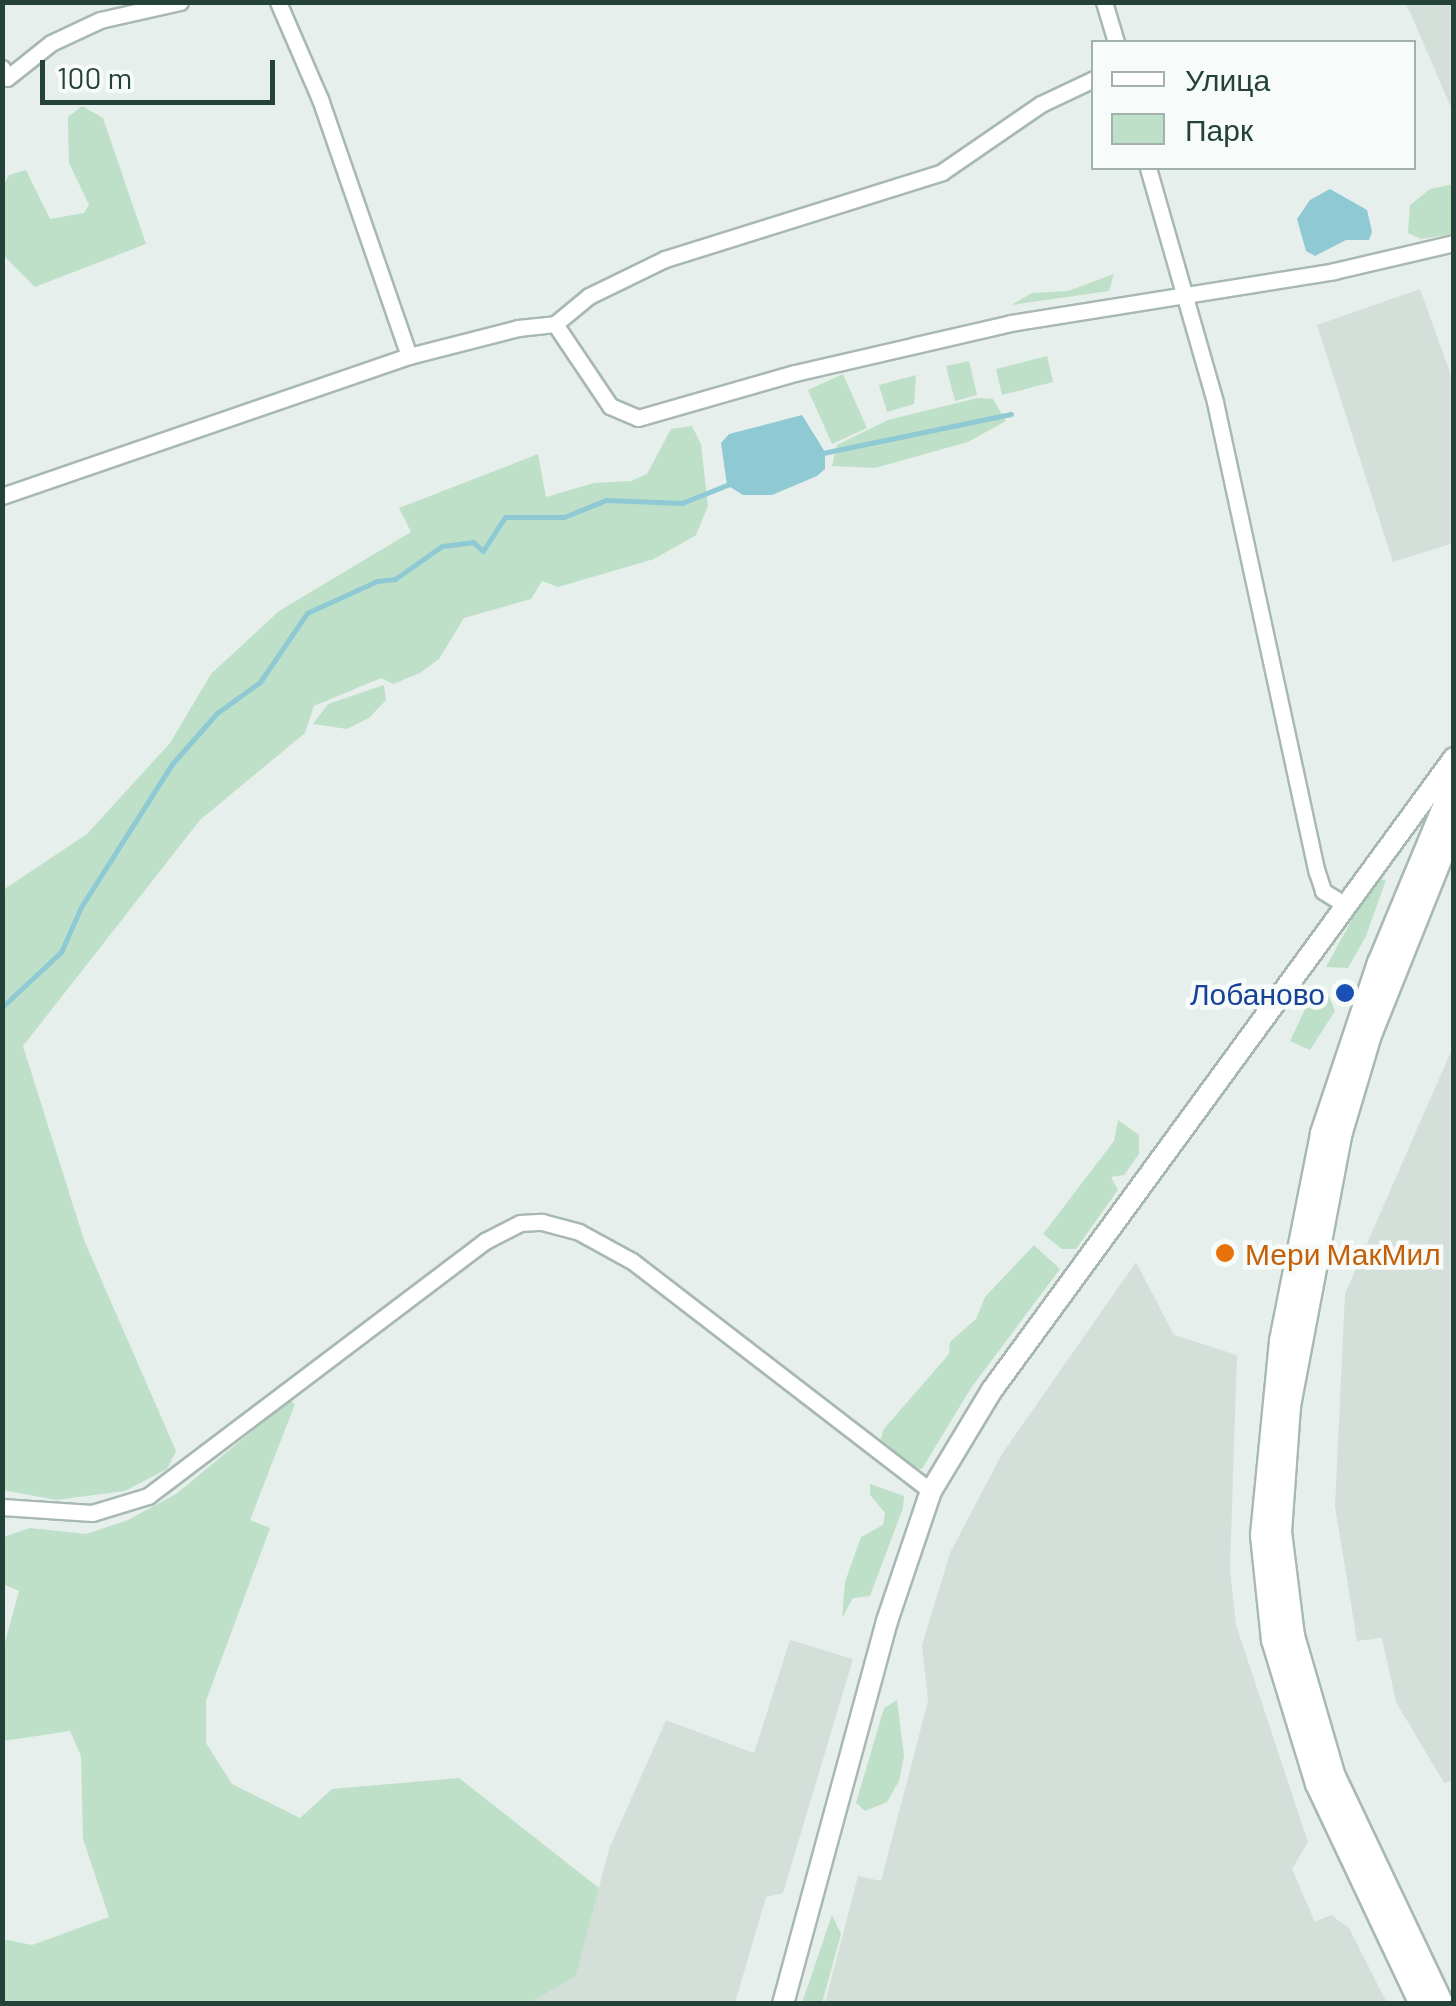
<!DOCTYPE html>
<meta charset="utf-8">
<style>
body{margin:0}
#map{position:relative;width:1456px;height:2006px;overflow:hidden;background:#e6efeb;font-family:Barlow,sans-serif}
div>[style]{position:absolute}
.built>*{inset:0;background:#d4dfda}
.green>*{inset:0;background:#bfe0c8}
.water>*{inset:0;background:#8ec9d4}
.stream>*{height:5px;margin:-2.5px;padding:0 2.5px;transform-origin:2.5px;border-radius:2.5px;background:#8ec9d4}
.roads{filter:drop-shadow(2px 0 #a8b8b2) drop-shadow(-2px 0 #a8b8b2) drop-shadow(0 2px #a8b8b2) drop-shadow(0 -2px #a8b8b2)}
.minor>*{height:15px;margin:-7.5px;padding:0 7.5px;transform-origin:7.5px;border-radius:7.5px;background:#fff}
.tertiary>*{height:20px;margin:-10px;padding:0 10px;transform-origin:10px;border-radius:10px;background:#fff}
.secondary>*{height:22px;margin:-11px;padding:0 11px;transform-origin:11px;border-radius:11px;background:#fff}
.dots>*{width:28px;height:28px;translate:-50% -50%;box-sizing:border-box;border:5px solid #f7fbf9;border-radius:50%}
span{translate:-50% -50%;white-space:nowrap;text-align:center;line-height:1.15;-webkit-text-stroke:9px #f7fbf9;paint-order:stroke}
.transit-label{font-size:30px;color:#164399}
.right{translate:-100% -50%;text-align:right}
.food-label{font-size:30px;color:#c56008}
.left{translate:0 -50%;text-align:left}
.frame{position:absolute;inset:0;border:5px solid #24423a;pointer-events:none}
.legend{position:absolute;left:1091px;top:40px;width:325px;height:130px;box-sizing:border-box;background:#f7fbf9;border:2px solid #a3b1ad;margin:0;padding:12px 18px;list-style:none;font-size:30px;color:#24423a}
.legend li{display:flex;align-items:center;gap:20px;height:50px}
.legend b{width:50px;border:2px solid #a3b1ad}
.scale{position:absolute;left:40px;top:60px;width:235px;height:45px;box-sizing:border-box;border:5px solid #24423a;border-top:0;padding-left:12px;font-size:30px;line-height:35px;white-space:nowrap;color:#24423a;-webkit-text-stroke:8px #f7fbf9;paint-order:stroke}
</style>
<div id="map">
<div class="built">
<i style="clip-path:polygon(1404px 3px,1453px 3px,1453px 112px,1410px 12px)"></i>
<i style="clip-path:polygon(1420px 289px,1453px 381px,1453px 543px,1393px 562px,1317px 325px)"></i>
<i style="clip-path:polygon(1453px 1047px,1454px 1781px,1444px 1783px,1396px 1702px,1382px 1638px,1357px 1641px,1335px 1506px,1345px 1294px)"></i>
<i style="clip-path:polygon(1136px 1262px,1174px 1335px,1237px 1355px,1230px 1568px,1236px 1625px,1308px 1842px,1292px 1869px,1315px 1922px,1331px 1915px,1349px 1928px,1387px 2003px,825px 2003px,858px 1876px,881px 1881px,928px 1701px,922px 1645px,950px 1553px,1002px 1454px)"></i>
<i style="clip-path:polygon(790px 1640px,853px 1659px,783px 1893px,766px 1897px,735px 2003px,528px 2004px,576px 1976px,609px 1849px,666px 1720px,754px 1753px)"></i>
</div>
<div class="green">
<i style="clip-path:polygon(82px 106px,103px 118px,146px 244px,35px 287px,3px 255px,3px 186px,9px 175px,26px 170px,50px 219px,84px 213px,89px 205px,69px 163px,68px 126px,68px 117px)"></i>
<i style="clip-path:polygon(1453px 184px,1453px 234px,1421px 239px,1408px 233px,1410px 205px,1430px 189px)"></i>
<i style="clip-path:polygon(1114px 274px,1109px 291px,1011px 305px,1032px 293px,1068px 291px)"></i>
<i style="clip-path:polygon(1047px 356px,1053px 382px,1002px 395px,996px 369px)"></i>
<i style="clip-path:polygon(969px 361px,977px 395px,955px 401px,946px 366px)"></i>
<i style="clip-path:polygon(843px 374px,867px 428px,832px 444px,808px 390px)"></i>
<i style="clip-path:polygon(916px 375px,914px 404px,887px 412px,879px 385px)"></i>
<i style="clip-path:polygon(977px 398px,993px 399px,1006px 421px,968px 442px,875px 468px,832px 466px,837px 445px,888px 420px)"></i>
<i style="clip-path:polygon(692px 426px,701px 444px,708px 506px,696px 535px,654px 559px,558px 587px,542px 581px,531px 599px,464px 618px,439px 659px,420px 673px,393px 684px,381px 678px,314px 706px,305px 733px,200px 820px,23px 1046px,84px 1240px,176px 1451px,167px 1469px,125px 1491px,56px 1500px,3px 1490px,3px 890px,87px 834px,170px 743px,211px 674px,279px 611px,411px 532px,399px 508px,538px 454px,546px 497px,594px 483px,631px 481px,647px 474px,671px 429px)"></i>
<i style="clip-path:polygon(384px 685px,386px 700px,369px 718px,347px 729px,313px 724px,328px 704px)"></i>
<i style="clip-path:polygon(1374px 879px,1386px 880px,1366px 936px,1348px 968px,1326px 967px)"></i>
<i style="clip-path:polygon(1315px 988px,1326px 990px,1335px 1011px,1310px 1050px,1290px 1041px)"></i>
<i style="clip-path:polygon(1118px 1120px,1139px 1135px,1139px 1154px,1124px 1175px,1111px 1177px,1118px 1190px,1076px 1249px,1062px 1249px,1043px 1234px,1114px 1141px)"></i>
<i style="clip-path:polygon(1034px 1245px,1060px 1269px,971px 1388px,922px 1469px,910px 1469px,889px 1455px,880px 1442px,883px 1430px,949px 1354px,950px 1342px,976px 1319px,985px 1297px)"></i>
<i style="clip-path:polygon(290px 1400px,295px 1404px,250px 1520px,270px 1528px,206px 1701px,206px 1743px,232px 1784px,300px 1818px,332px 1789px,459px 1778px,599px 1888px,576px 1976px,528px 2004px,4px 2003px,3px 1939px,32px 1945px,109px 1917px,83px 1839px,81px 1756px,70px 1731px,3px 1741px,3px 1649px,19px 1591px,3px 1584px,3px 1537px,30px 1528px,86px 1534px,128px 1520px,176px 1494px)"></i>
<i style="clip-path:polygon(870px 1484px,904px 1496px,903px 1508px,870px 1596px,853px 1598px,842px 1618px,845px 1582px,861px 1537px,883px 1525px,885px 1513px,870px 1495px)"></i>
<i style="clip-path:polygon(897px 1700px,904px 1756px,899px 1781px,887px 1802px,865px 1811px,856px 1803px,884px 1708px)"></i>
<i style="clip-path:polygon(832px 1915px,841px 1934px,822px 2003px,802px 2003px)"></i>
</div>
<div class="water">
<i style="clip-path:polygon(1330px 189px,1367px 210px,1372px 232px,1369px 240px,1346px 240px,1315px 256px,1306px 251px,1297px 219px,1310px 200px)"></i>
<i style="clip-path:polygon(802px 415px,825px 452px,825px 469px,817px 476px,772px 495px,743px 495px,727px 485px,721px 443px,729px 434px)"></i>
</div>
<div class="stream">
<i style="left:818px;top:454px;width:197px;rotate:-11.7deg"></i>
<i style="left:2px;top:1007px;width:81px;rotate:-43deg"></i>
<i style="left:61px;top:952px;width:49px;rotate:-66deg"></i>
<i style="left:81px;top:907px;width:169px;rotate:-57.5deg"></i>
<i style="left:172px;top:764px;width:68px;rotate:-48.6deg"></i>
<i style="left:217px;top:713px;width:53px;rotate:-35.8deg"></i>
<i style="left:260px;top:682px;width:83px;rotate:-55.7deg"></i>
<i style="left:307px;top:613px;width:77px;rotate:-24.6deg"></i>
<i style="left:377px;top:581px;width:18px;rotate:-6deg"></i>
<i style="left:395px;top:579px;width:57px;rotate:-35.1deg"></i>
<i style="left:442px;top:546px;width:31px;rotate:-7deg"></i>
<i style="left:473px;top:542px;width:13px;rotate:42deg"></i>
<i style="left:483px;top:551px;width:40px;rotate:-57.1deg"></i>
<i style="left:505px;top:517px;width:59px"></i>
<i style="left:564px;top:517px;width:45px;rotate:-22deg"></i>
<i style="left:606px;top:500px;width:76px;rotate:2.3deg"></i>
<i style="left:682px;top:503px;width:54px;rotate:-21.8deg"></i>
</div>
<div class="roads">
<div class="minor">
<i style="left:278px;top:2px;width:106px;rotate:66.6deg"></i>
<i style="left:320px;top:99px;width:272px;rotate:70.9deg"></i>
<i style="left:1104px;top:2px;width:42px;rotate:73.3deg"></i>
<i style="left:2px;top:68px;width:11px;rotate:63deg"></i>
<i style="left:7px;top:78px;width:56px;rotate:-38.5deg"></i>
<i style="left:51px;top:43px;width:54px;rotate:-25.1deg"></i>
<i style="left:100px;top:20px;width:82px;rotate:-12.7deg"></i>
<i style="left:1148px;top:168px;width:243px;rotate:74deg"></i>
<i style="left:1215px;top:402px;width:481px;rotate:77.8deg"></i>
<i style="left:1317px;top:872px;width:20px;rotate:72deg"></i>
<i style="left:1323px;top:891px;width:25px;rotate:32deg"></i>
<i style="left:555px;top:324px;width:44px;rotate:-39.5deg"></i>
<i style="left:589px;top:296px;width:85px;rotate:-26deg"></i>
<i style="left:665px;top:259px;width:290px;rotate:-17.4deg"></i>
<i style="left:942px;top:172px;width:120px;rotate:-34.5deg"></i>
<i style="left:1041px;top:104px;width:59px;rotate:-25.3deg"></i>
<i style="left:2px;top:496px;width:430px;rotate:-19deg"></i>
<i style="left:409px;top:356px;width:113px;rotate:-14.4deg"></i>
<i style="left:518px;top:328px;width:37px;rotate:-6deg"></i>
<i style="left:555px;top:324px;width:99px;rotate:56.1deg"></i>
<i style="left:610px;top:406px;width:30px;rotate:23deg"></i>
<i style="left:638px;top:418px;width:163px;rotate:-16deg"></i>
<i style="left:795px;top:373px;width:222px;rotate:-13deg"></i>
<i style="left:1011px;top:323px;width:327px;rotate:-9.1deg"></i>
<i style="left:1334px;top:271px;width:123px;rotate:-13.1deg"></i>
<i style="left:2px;top:1507px;width:90px;rotate:3.8deg"></i>
<i style="left:92px;top:1513px;width:59px;rotate:-16.9deg"></i>
<i style="left:148px;top:1496px;width:423px;rotate:-37.1deg"></i>
<i style="left:485px;top:1241px;width:39px;rotate:-27deg"></i>
<i style="left:520px;top:1223px;width:22px;rotate:-3deg"></i>
<i style="left:542px;top:1222px;width:38px;rotate:15deg"></i>
<i style="left:579px;top:1232px;width:60px;rotate:28.7deg"></i>
<i style="left:632px;top:1261px;width:377px;rotate:37.6deg"></i>
</div>
<div class="tertiary">
<i style="left:783px;top:2004px;width:397px;rotate:-74.8deg"></i>
<i style="left:887px;top:1621px;width:137px;rotate:-71.3deg"></i>
<i style="left:931px;top:1491px;width:118px;rotate:-58.9deg"></i>
<i style="left:992px;top:1390px;width:783px;rotate:-53.83deg"></i>
</div>
<div class="secondary">
<i style="left:1421px;top:2004px;width:243px;rotate:-115.3deg"></i>
<i style="left:1317px;top:1784px;width:151px;rotate:-107deg"></i>
<i style="left:1273px;top:1640px;width:106px;rotate:-96deg"></i>
<i style="left:1262px;top:1535px;width:195px;rotate:-84.4deg"></i>
<i style="left:1281px;top:1341px;width:212px;rotate:-78.8deg"></i>
<i style="left:1322px;top:1133px;width:179px;rotate:-71.5deg"></i>
<i style="left:1379px;top:963px;width:195px;rotate:-67.4deg"></i>
<i style="left:1442px;top:2004px;width:251px;rotate:-115.4deg"></i>
<i style="left:1334px;top:1777px;width:147px;rotate:-106.2deg"></i>
<i style="left:1293px;top:1636px;width:105px;rotate:-97.1deg"></i>
<i style="left:1280px;top:1532px;width:126px;rotate:-85.9deg"></i>
<i style="left:1289px;top:1406px;width:279px;rotate:-79.3deg"></i>
<i style="left:1341px;top:1132px;width:101px;rotate:-73.4deg"></i>
<i style="left:1370px;top:1035px;width:226px;rotate:-68.2deg"></i>
</div>
</div>
<div class="dots">
<i style="left:1345px;top:993px;background:#1a4fb4"></i>
<i style="left:1225px;top:1253px;background:#e8710a"></i>
</div>
<div class="transit-label">
<span class="right" style="left:1325px;top:993px">Лобаново</span>
</div>
<div class="food-label">
<span class="left" style="left:1245px;top:1253px">Мери МакМил</span>
</div>
<div class="frame"></div>
<ul class="legend">
<li><b style="height:12px;background:#fff"></b>Улица</li>
<li><b style="height:28px;background:#bfe0c8"></b>Парк</li>
</ul>
<div class="scale">100 m</div>
</div>
